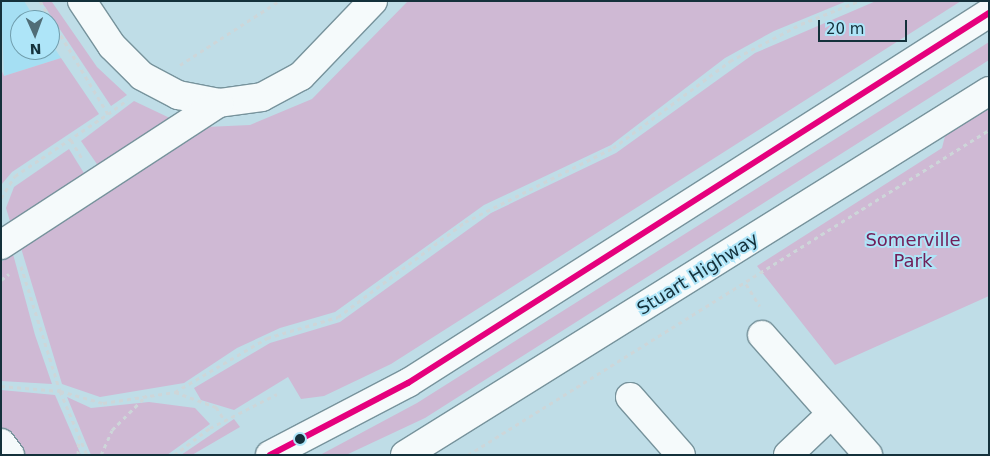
<!DOCTYPE html>
<style>
body{margin:0}
#map{position:relative;width:990px;height:456px;overflow:hidden;background:#bfdde7;font-family:"DejaVu Sans",sans-serif}
div>[style]{position:absolute}
.built>*{inset:0;background:#a5dff3}
.green>*{inset:0;background:#cfb9d4}
.path>*{height:3px;margin-top:-1.5px;transform-origin:0;background:repeating-linear-gradient(90deg,#cdd6d9 0 4px,transparent 0 8px)}
.roads{filter:drop-shadow(1px 0 #77939c) drop-shadow(-1px 0 #77939c) drop-shadow(0 1px #77939c) drop-shadow(0 -1px #77939c)}
.minor>*{height:28px;margin:-14px;padding:0 14px;transform-origin:14px;border-radius:14px;background:#f5fafb}
.major>*{height:28px;margin:-14px;padding:0 14px;transform-origin:14px;border-radius:14px;background:#f5fafb}
.highway>*{height:28px;margin:-14px;padding:0 14px;transform-origin:14px;border-radius:14px;background:#f5fafb}
.bus-1>*{height:6px;margin:-3px;padding:0 3px;transform-origin:3px;border-radius:3px;background:#e5007d}
.dots>*{width:14px;height:14px;translate:-50% -50%;box-sizing:border-box;border:2px solid #aee5f8;border-radius:50%}
span{translate:-50% -50%;white-space:nowrap;text-align:center;line-height:1.15;-webkit-text-stroke:4px #aee5f8;paint-order:stroke}
.park-label{font-size:18px;color:#71205a}
.street-label{font-size:18px;color:#14313b}
.frame{position:absolute;inset:0;border:2px solid #14313b;pointer-events:none}
.north{position:absolute;left:10px;top:10px;width:50px;height:50px;box-sizing:border-box;background:#aee5f8;border:1px solid #709dac;border-radius:50%;rotate:178deg;font-size:14px;font-weight:700;line-height:20px;text-align:center;color:#14313b}
.north::after{content:'';display:block;margin:auto;width:18px;height:22px;background:#506d77;clip-path:polygon(50% 0,100% 100%,50% 72%,0 100%)}
.scale{position:absolute;left:818px;top:20px;width:89px;height:22px;box-sizing:border-box;border:2px solid #14313b;border-top:0;padding-left:6px;font-size:15px;line-height:18px;white-space:nowrap;color:#14313b;-webkit-text-stroke:4px #aee5f8;paint-order:stroke}
</style>
<div id="map">
<div class="built">
<i style="clip-path:polygon(1px 1px,24px 1px,36px 20px,20px 20px,20px 50px,50px 50px,50px 41px,61px 58px,4px 76px)"></i>
</div>
<div class="green">
<i style="clip-path:polygon(41px 1px,52px 2px,97px 67px,127px 95px,111px 106px)"></i>
<i style="clip-path:polygon(408px 1px,847px 1px,774px 31px,725px 58px,611px 145px,484px 205px,335px 312px,280px 328px,237px 348px,184px 383px,100px 397px,62px 384px,21px 248px,206px 127px,250px 125px,312px 99px)"></i>
<i style="clip-path:polygon(876px 1px,961px 1px,391px 364px,324px 396px,301px 399px,288px 377px,234px 410px,201px 400px,194px 388px,270px 343px,340px 322px,491px 213px,616px 153px,755px 53px)"></i>
<i style="clip-path:polygon(989px 42px,989px 60px,425px 418px,346px 455px,320px 455px,417px 403px)"></i>
<i style="clip-path:polygon(61px 58px,99px 114px,12px 172px,1px 185px,1px 69px,4px 76px)"></i>
<i style="clip-path:polygon(134px 101px,174px 120px,101px 170px,81px 141px)"></i>
<i style="clip-path:polygon(989px 103px,989px 296px,835px 365px,757px 266px,942px 148px,946px 132px,964px 123px,972px 106px)"></i>
<i style="clip-path:polygon(69px 149px,87px 178px,12px 228px,6px 208px,14px 187px)"></i>
<i style="clip-path:polygon(13px 254px,35px 335px,52px 384px,1px 381px,1px 262px)"></i>
<i style="clip-path:polygon(1px 390px,55px 395px,81px 455px,24px 455px,1px 427px)"></i>
<i style="clip-path:polygon(67px 397px,91px 408px,149px 402px,195px 408px,210px 424px,167px 455px,91px 455px)"></i>
<i style="clip-path:polygon(234px 419px,240px 427px,192px 455px,181px 455px)"></i>
</div>
<div class="path">
<i style="left:180px;top:65px;width:118px;rotate:-32.9deg"></i>
<i style="left:108px;top:114px;width:24px;rotate:-36deg"></i>
<i style="left:71px;top:140px;width:21px;rotate:59deg"></i>
<i style="left:1px;top:198px;width:26px;rotate:-58deg"></i>
<i style="left:15px;top:176px;width:112px;rotate:-33.7deg"></i>
<i style="left:108px;top:114px;width:132px;rotate:-121deg"></i>
<i style="left:21px;top:266px;width:131px;rotate:72.7deg"></i>
<i style="left:60px;top:391px;width:69px;rotate:67.1deg"></i>
<i style="left:1px;top:280px;width:10px;rotate:-37deg"></i>
<i style="left:746px;top:284px;width:26px;rotate:58deg"></i>
<i style="left:1px;top:386px;width:59px;rotate:4.8deg"></i>
<i style="left:60px;top:391px;width:45px;rotate:15.6deg"></i>
<i style="left:103px;top:403px;width:73px;rotate:-8.7deg"></i>
<i style="left:175px;top:392px;width:107px;rotate:-30.4deg"></i>
<i style="left:267px;top:338px;width:74px;rotate:-16.5deg"></i>
<i style="left:338px;top:317px;width:159px;rotate:-36.8deg"></i>
<i style="left:465px;top:222px;width:165px;rotate:-26.6deg"></i>
<i style="left:613px;top:148px;width:146px;rotate:-36.6deg"></i>
<i style="left:730px;top:61px;width:80px;rotate:-27.5deg"></i>
<i style="left:801px;top:24px;width:62px;rotate:-21.6deg"></i>
<i style="left:175px;top:392px;width:44px;rotate:20.1deg"></i>
<i style="left:216px;top:407px;width:17px;rotate:57deg"></i>
<i style="left:78px;top:455px;width:17px;rotate:-87deg"></i>
<i style="left:101px;top:455px;width:27px;rotate:-66deg"></i>
<i style="left:112px;top:430px;width:49px;rotate:-45deg"></i>
<i style="left:174px;top:455px;width:45px;rotate:-36.9deg"></i>
<i style="left:210px;top:428px;width:75px;rotate:-26.9deg"></i>
<i style="left:468px;top:455px;width:614px;rotate:-31.96deg"></i>
</div>
<div class="roads">
<div class="minor">
<i style="left:82px;top:1px;width:54px;rotate:56.3deg"></i>
<i style="left:112px;top:46px;width:42px;rotate:45deg"></i>
<i style="left:142px;top:76px;width:41px;rotate:27.8deg"></i>
<i style="left:178px;top:95px;width:42px;rotate:11deg"></i>
<i style="left:219px;top:103px;width:43px;rotate:-7.9deg"></i>
<i style="left:262px;top:97px;width:44px;rotate:-28.3deg"></i>
<i style="left:301px;top:76px;width:104px;rotate:-46.2deg"></i>
<i style="left:1px;top:245px;width:260px;rotate:-33.1deg"></i>
<i style="left:762px;top:335px;width:160px;rotate:48.5deg"></i>
<i style="left:630px;top:397px;width:77px;rotate:48.7deg"></i>
<i style="left:788px;top:455px;width:59px;rotate:-43.6deg"></i>
</div>
<div class="major">
<i style="left:1px;top:443px;width:15px;rotate:53deg"></i>
</div>
<div class="highway">
<i style="left:270px;top:455px;width:156px;rotate:-27.6deg"></i>
<i style="left:408px;top:383px;width:689px;rotate:-32.49deg"></i>
<i style="left:405px;top:455px;width:688px;rotate:-31.93deg"></i>
</div>
</div>
<div class="bus-1">
<i style="left:270px;top:455px;width:156px;rotate:-27.6deg"></i>
<i style="left:408px;top:383px;width:689px;rotate:-32.49deg"></i>
</div>
<div class="dots">
<i style="left:300px;top:439px;background:#14313b"></i>
</div>
<div class="park-label">
<span style="left:913px;top:251px">Somerville<br>Park</span>
</div>
<div class="street-label">
<span style="left:698px;top:274px;rotate:-32deg">Stuart Highway</span>
</div>
<div class="frame"></div>
<div class="north">N</div>
<div class="scale">20 m</div>
</div>
